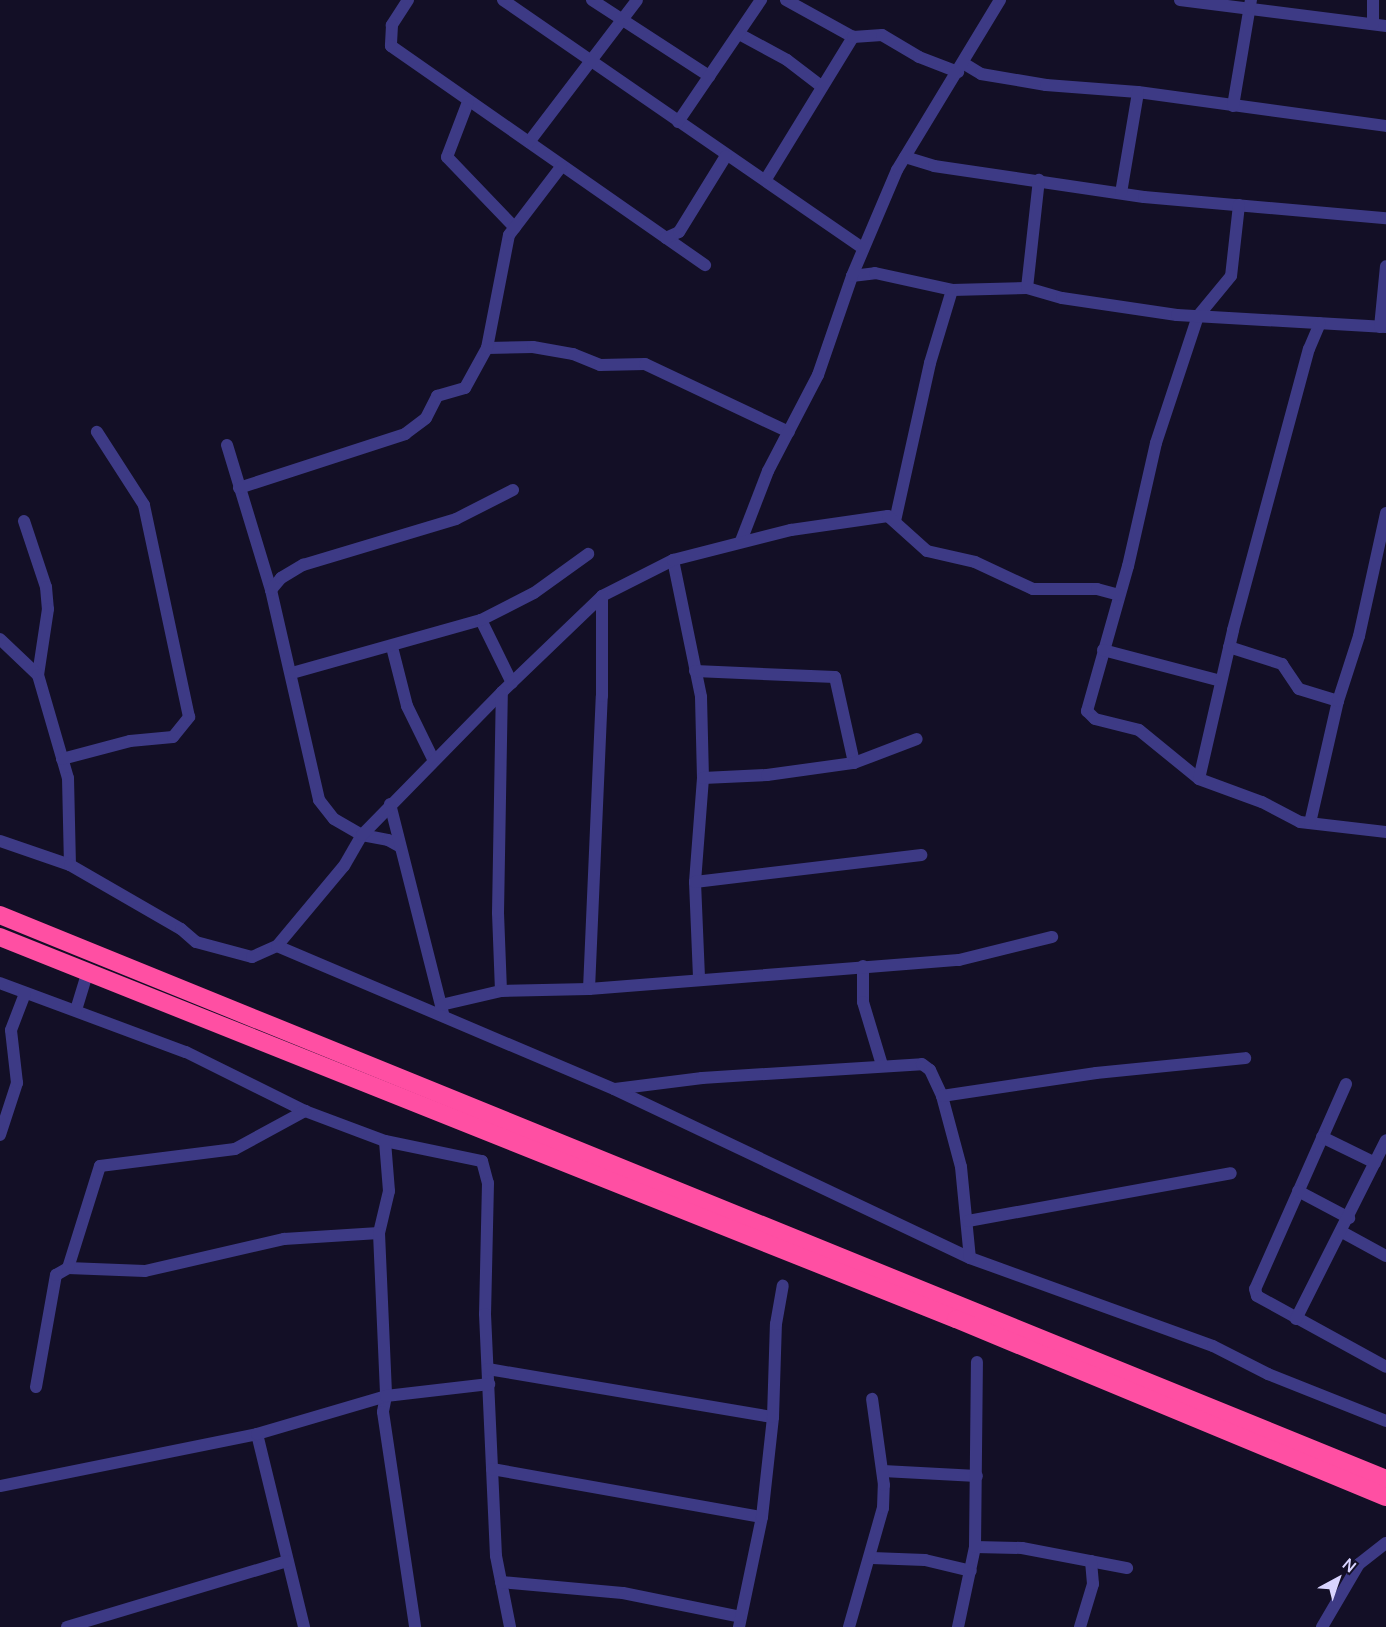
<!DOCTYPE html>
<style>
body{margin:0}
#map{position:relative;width:1386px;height:1627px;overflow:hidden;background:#130f26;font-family:Manrope,sans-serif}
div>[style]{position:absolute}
.minor>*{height:12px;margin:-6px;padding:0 6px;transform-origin:6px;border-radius:6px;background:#3d3a85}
.highway>*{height:18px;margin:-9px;padding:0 9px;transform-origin:9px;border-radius:9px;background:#ff4fa3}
span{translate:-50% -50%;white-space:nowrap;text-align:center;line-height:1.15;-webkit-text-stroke:6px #130f26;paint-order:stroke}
.north{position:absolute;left:1308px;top:1549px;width:60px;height:60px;-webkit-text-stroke:4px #130f26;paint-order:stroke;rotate:40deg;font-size:16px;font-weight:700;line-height:24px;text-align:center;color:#d9d4ff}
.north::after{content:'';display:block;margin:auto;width:21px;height:27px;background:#d9d4ff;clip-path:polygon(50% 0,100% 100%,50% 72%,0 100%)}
</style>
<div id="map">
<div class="minor">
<i style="left:408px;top:0;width:30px;rotate:123deg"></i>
<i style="left:392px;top:25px;width:21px;rotate:93deg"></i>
<i style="left:391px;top:46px;width:383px;rotate:34.9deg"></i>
<i style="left:503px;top:0;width:437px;rotate:34.6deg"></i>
<i style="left:592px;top:0;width:140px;rotate:33deg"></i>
<i style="left:786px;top:0;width:77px;rotate:28.9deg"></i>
<i style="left:1180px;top:0;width:208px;rotate:7.2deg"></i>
<i style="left:1373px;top:0;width:24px;rotate:90deg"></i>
<i style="left:741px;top:35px;width:52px;rotate:28.5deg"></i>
<i style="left:787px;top:60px;width:43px;rotate:37.4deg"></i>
<i style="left:963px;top:63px;width:21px;rotate:31deg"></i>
<i style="left:981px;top:74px;width:66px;rotate:9.6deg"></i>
<i style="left:1046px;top:85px;width:92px;rotate:4.4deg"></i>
<i style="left:1138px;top:92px;width:250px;rotate:7.8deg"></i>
<i style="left:468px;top:102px;width:59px;rotate:110.9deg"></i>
<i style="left:447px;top:157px;width:98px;rotate:46.2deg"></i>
<i style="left:1233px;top:106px;width:108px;rotate:-80.4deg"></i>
<i style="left:678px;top:122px;width:148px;rotate:-55.8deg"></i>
<i style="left:529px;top:142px;width:178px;rotate:-52.7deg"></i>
<i style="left:905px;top:157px;width:30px;rotate:17deg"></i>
<i style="left:934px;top:166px;width:212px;rotate:8.4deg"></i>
<i style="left:1144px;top:197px;width:243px;rotate:5deg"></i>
<i style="left:766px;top:179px;width:167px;rotate:-58.5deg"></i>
<i style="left:853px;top:37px;width:29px;rotate:-4deg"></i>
<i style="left:882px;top:35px;width:43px;rotate:30.7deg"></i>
<i style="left:919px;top:57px;width:42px;rotate:21deg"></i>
<i style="left:1121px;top:193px;width:102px;rotate:-80.4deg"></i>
<i style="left:1239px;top:205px;width:71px;rotate:96.4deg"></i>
<i style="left:1231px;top:276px;width:52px;rotate:129.5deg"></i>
<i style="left:1198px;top:316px;width:134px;rotate:108.3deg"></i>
<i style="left:1156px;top:443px;width:126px;rotate:102.8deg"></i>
<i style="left:1128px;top:566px;width:151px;rotate:105.8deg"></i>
<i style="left:1087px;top:711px;width:11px;rotate:45deg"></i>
<i style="left:1095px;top:719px;width:45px;rotate:14deg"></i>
<i style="left:1139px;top:730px;width:77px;rotate:39.2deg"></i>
<i style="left:1199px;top:779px;width:67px;rotate:20.1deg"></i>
<i style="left:1262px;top:802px;width:43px;rotate:27.8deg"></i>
<i style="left:1300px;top:822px;width:87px;rotate:6.6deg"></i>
<i style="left:666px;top:238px;width:14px;rotate:-25deg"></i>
<i style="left:679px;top:232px;width:89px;rotate:-58.3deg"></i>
<i style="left:852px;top:276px;width:23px;rotate:-7deg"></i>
<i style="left:875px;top:273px;width:79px;rotate:12.4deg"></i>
<i style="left:952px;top:290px;width:75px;rotate:-1.5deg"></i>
<i style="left:1027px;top:288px;width:36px;rotate:16deg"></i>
<i style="left:1062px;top:298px;width:116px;rotate:8.4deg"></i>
<i style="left:1177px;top:315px;width:209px;rotate:3.3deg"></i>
<i style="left:1027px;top:288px;width:109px;rotate:-83.7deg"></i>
<i style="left:1380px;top:327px;width:61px;rotate:-84.4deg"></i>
<i style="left:487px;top:348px;width:46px;rotate:-1.2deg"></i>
<i style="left:533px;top:347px;width:41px;rotate:9.9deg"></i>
<i style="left:573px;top:354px;width:29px;rotate:22deg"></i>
<i style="left:600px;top:365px;width:45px;rotate:-1.3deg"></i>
<i style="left:645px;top:364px;width:159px;rotate:25.3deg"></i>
<i style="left:227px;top:445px;width:152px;rotate:73.1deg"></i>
<i style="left:271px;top:590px;width:215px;rotate:77.1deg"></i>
<i style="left:319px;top:800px;width:24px;rotate:52deg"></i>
<i style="left:334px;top:819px;width:32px;rotate:30deg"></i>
<i style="left:362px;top:835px;width:26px;rotate:11deg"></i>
<i style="left:388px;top:840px;width:13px;rotate:29deg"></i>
<i style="left:239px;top:488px;width:175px;rotate:-18deg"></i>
<i style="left:405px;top:434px;width:26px;rotate:-37deg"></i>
<i style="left:426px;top:418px;width:25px;rotate:-63deg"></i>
<i style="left:437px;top:396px;width:29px;rotate:-16deg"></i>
<i style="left:465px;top:388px;width:46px;rotate:-61.2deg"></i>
<i style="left:487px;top:348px;width:115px;rotate:-79deg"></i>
<i style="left:509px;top:235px;width:86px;rotate:-52.6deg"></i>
<i style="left:24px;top:521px;width:70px;rotate:71.6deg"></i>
<i style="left:46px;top:587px;width:22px;rotate:85deg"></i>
<i style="left:48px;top:609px;width:67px;rotate:98.6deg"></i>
<i style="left:895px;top:521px;width:162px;rotate:-77.5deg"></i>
<i style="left:930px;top:363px;width:76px;rotate:-73.2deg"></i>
<i style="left:741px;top:541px;width:75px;rotate:-68.9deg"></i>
<i style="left:768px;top:471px;width:108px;rotate:-62.5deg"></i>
<i style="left:818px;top:375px;width:105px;rotate:-71deg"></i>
<i style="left:852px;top:276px;width:115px;rotate:-67deg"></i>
<i style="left:897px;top:170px;width:199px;rotate:-58.8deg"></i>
<i style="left:673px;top:560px;width:140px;rotate:78.4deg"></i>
<i style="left:701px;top:697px;width:81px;rotate:88.6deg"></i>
<i style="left:703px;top:778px;width:104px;rotate:94.4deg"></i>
<i style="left:695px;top:882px;width:97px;rotate:87.6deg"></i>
<i style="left:271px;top:590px;width:16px;rotate:-50deg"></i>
<i style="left:281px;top:578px;width:26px;rotate:-31deg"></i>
<i style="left:303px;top:565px;width:160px;rotate:-16.7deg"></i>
<i style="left:456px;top:519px;width:64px;rotate:-27deg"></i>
<i style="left:481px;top:620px;width:70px;rotate:63.8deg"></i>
<i style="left:0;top:639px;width:52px;rotate:43.5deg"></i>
<i style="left:38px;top:675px;width:107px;rotate:73.8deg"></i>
<i style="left:68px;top:778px;width:87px;rotate:88.7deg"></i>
<i style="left:392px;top:647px;width:61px;rotate:75.7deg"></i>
<i style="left:407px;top:706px;width:59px;rotate:63.9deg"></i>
<i style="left:1229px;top:647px;width:56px;rotate:17.8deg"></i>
<i style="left:1282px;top:664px;width:30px;rotate:56deg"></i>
<i style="left:1299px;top:689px;width:41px;rotate:17.1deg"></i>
<i style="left:1103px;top:650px;width:122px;rotate:14.7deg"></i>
<i style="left:695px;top:671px;width:140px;rotate:2.5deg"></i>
<i style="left:835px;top:677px;width:88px;rotate:77.5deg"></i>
<i style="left:292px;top:673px;width:196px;rotate:-15.7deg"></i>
<i style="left:481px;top:620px;width:59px;rotate:-27deg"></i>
<i style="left:534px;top:593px;width:67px;rotate:-35.8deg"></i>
<i style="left:62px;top:759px;width:70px;rotate:-14.8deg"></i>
<i style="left:130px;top:741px;width:43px;rotate:-5.3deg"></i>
<i style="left:173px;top:737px;width:26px;rotate:-51deg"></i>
<i style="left:189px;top:717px;width:217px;rotate:-102deg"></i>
<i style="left:144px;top:505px;width:87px;rotate:-122.8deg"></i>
<i style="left:703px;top:778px;width:64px;rotate:-2.7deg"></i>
<i style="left:767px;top:775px;width:88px;rotate:-7.9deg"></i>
<i style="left:854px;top:763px;width:67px;rotate:-20.9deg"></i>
<i style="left:1199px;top:779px;width:153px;rotate:-77.1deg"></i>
<i style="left:1233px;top:630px;width:291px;rotate:-74.9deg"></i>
<i style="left:1309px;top:349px;width:28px;rotate:-67deg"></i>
<i style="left:390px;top:804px;width:216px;rotate:75.8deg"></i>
<i style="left:1310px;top:823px;width:125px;rotate:-77.1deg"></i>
<i style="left:1338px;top:701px;width:68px;rotate:-72.1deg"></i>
<i style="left:1359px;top:636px;width:126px;rotate:-77.6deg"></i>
<i style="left:0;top:841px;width:74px;rotate:18.9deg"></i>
<i style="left:70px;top:865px;width:128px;rotate:30deg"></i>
<i style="left:181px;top:929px;width:20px;rotate:41deg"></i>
<i style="left:196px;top:942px;width:58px;rotate:15deg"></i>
<i style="left:252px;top:957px;width:27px;rotate:-24deg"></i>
<i style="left:277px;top:946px;width:366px;rotate:23deg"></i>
<i style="left:614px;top:1089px;width:394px;rotate:25.4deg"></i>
<i style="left:970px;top:1258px;width:258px;rotate:19.9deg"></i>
<i style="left:1213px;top:1346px;width:62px;rotate:27deg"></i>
<i style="left:1268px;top:1374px;width:127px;rotate:21.7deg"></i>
<i style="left:695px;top:882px;width:228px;rotate:-6.8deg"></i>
<i style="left:277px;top:946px;width:104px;rotate:-50.1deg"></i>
<i style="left:344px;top:866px;width:36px;rotate:-60deg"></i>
<i style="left:362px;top:835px;width:200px;rotate:-45.6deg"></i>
<i style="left:502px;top:692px;width:139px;rotate:-43.8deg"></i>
<i style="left:602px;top:596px;width:80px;rotate:-26.9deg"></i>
<i style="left:673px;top:560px;width:122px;rotate:-14.3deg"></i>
<i style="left:791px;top:530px;width:98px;rotate:-8.2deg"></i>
<i style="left:888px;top:516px;width:52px;rotate:41.9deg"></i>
<i style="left:927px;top:551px;width:49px;rotate:12.9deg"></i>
<i style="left:975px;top:562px;width:64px;rotate:25deg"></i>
<i style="left:1033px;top:589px;width:64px"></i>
<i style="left:1097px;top:589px;width:23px;rotate:15deg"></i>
<i style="left:863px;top:966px;width:36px;rotate:90deg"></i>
<i style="left:863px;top:1002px;width:66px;rotate:73.2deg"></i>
<i style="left:0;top:983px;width:198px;rotate:20.4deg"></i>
<i style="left:186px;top:1052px;width:133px;rotate:26.4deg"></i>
<i style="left:305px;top:1111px;width:85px;rotate:20.6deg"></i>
<i style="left:385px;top:1141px;width:99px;rotate:11.7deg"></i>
<i style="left:482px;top:1161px;width:23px;rotate:75deg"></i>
<i style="left:488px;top:1183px;width:131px;rotate:91.3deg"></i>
<i style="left:485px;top:1314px;width:242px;rotate:87.4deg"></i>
<i style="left:496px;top:1556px;width:72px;rotate:78.8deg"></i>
<i style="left:589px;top:989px;width:293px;rotate:-87.5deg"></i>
<i style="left:602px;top:696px;width:100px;rotate:-90deg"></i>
<i style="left:501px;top:991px;width:78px;rotate:-92.2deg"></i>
<i style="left:498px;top:913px;width:221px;rotate:-89deg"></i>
<i style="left:441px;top:1005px;width:62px;rotate:-13.1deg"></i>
<i style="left:501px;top:991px;width:88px;rotate:-1.3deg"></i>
<i style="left:589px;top:989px;width:371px;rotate:-4.5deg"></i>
<i style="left:959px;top:960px;width:96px;rotate:-13.9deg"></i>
<i style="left:76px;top:1010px;width:38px;rotate:-73deg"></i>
<i style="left:1346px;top:1084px;width:224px;rotate:113.9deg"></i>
<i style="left:1255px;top:1289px;width:7px;rotate:74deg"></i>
<i style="left:1257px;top:1296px;width:147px;rotate:28.8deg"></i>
<i style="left:615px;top:1089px;width:88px;rotate:-7.2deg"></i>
<i style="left:702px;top:1078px;width:220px;rotate:-3.6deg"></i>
<i style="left:922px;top:1064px;width:10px;rotate:37deg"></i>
<i style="left:930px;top:1070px;width:29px;rotate:65deg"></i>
<i style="left:942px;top:1096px;width:73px;rotate:75deg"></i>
<i style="left:961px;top:1167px;width:91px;rotate:84.4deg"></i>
<i style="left:942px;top:1096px;width:156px;rotate:-8.5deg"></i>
<i style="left:1096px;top:1073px;width:150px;rotate:-5.7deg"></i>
<i style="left:0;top:1135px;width:55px;rotate:-71.9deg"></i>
<i style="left:17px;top:1083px;width:53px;rotate:-96.5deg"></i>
<i style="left:11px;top:1030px;width:39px;rotate:-69deg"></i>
<i style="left:1322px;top:1137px;width:59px;rotate:26.1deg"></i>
<i style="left:1298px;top:1191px;width:58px;rotate:27.9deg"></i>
<i style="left:968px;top:1221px;width:267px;rotate:-10.3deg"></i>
<i style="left:1342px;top:1232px;width:50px;rotate:28.6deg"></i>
<i style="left:379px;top:1233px;width:43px;rotate:-76.6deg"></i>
<i style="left:389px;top:1191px;width:50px;rotate:-94.6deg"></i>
<i style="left:68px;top:1268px;width:77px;rotate:2.2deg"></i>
<i style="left:145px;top:1271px;width:143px;rotate:-13deg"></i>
<i style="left:284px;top:1239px;width:95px;rotate:-3.6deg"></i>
<i style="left:379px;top:1233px;width:163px;rotate:87.5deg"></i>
<i style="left:386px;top:1396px;width:16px;rotate:101deg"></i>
<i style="left:383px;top:1412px;width:217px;rotate:81.5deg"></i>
<i style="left:1296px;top:1319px;width:200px;rotate:-63.3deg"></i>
<i style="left:488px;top:1369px;width:289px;rotate:9.6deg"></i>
<i style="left:36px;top:1387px;width:114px;rotate:-79.9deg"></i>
<i style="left:56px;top:1275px;width:14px;rotate:-30deg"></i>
<i style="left:68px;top:1268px;width:107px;rotate:-72.6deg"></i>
<i style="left:100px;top:1166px;width:136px;rotate:-7.2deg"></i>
<i style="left:235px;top:1149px;width:80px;rotate:-28.5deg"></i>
<i style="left:257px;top:1434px;width:199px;rotate:76.3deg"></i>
<i style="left:492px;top:1469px;width:274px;rotate:10.1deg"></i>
<i style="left:883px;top:1471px;width:94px;rotate:3deg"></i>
<i style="left:0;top:1486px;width:262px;rotate:-11.4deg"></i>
<i style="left:257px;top:1434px;width:134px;rotate:-16.4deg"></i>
<i style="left:386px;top:1396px;width:104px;rotate:-6.6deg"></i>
<i style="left:975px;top:1547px;width:47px;rotate:1.2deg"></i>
<i style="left:1022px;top:1548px;width:107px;rotate:10.8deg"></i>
<i style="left:872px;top:1558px;width:53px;rotate:2.2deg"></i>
<i style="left:925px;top:1560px;width:47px;rotate:13.4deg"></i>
<i style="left:501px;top:1582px;width:122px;rotate:5.2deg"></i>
<i style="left:623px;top:1593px;width:120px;rotate:11.5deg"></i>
<i style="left:67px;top:1627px;width:230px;rotate:-16.7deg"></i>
<i style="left:739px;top:1627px;width:112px;rotate:-78.2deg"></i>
<i style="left:762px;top:1517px;width:101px;rotate:-83.7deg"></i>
<i style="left:773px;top:1417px;width:93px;rotate:-88.2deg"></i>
<i style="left:776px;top:1324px;width:39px;rotate:-80deg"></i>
<i style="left:849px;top:1627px;width:124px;rotate:-74.1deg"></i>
<i style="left:883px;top:1508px;width:23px;rotate:-88deg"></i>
<i style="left:884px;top:1485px;width:87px;rotate:-97.9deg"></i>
<i style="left:958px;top:1627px;width:82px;rotate:-78deg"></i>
<i style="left:975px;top:1547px;width:185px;rotate:-89.4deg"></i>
<i style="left:1080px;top:1627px;width:45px;rotate:-73.2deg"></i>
<i style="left:1093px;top:1584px;width:23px;rotate:-95deg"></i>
<i style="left:1322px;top:1627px;width:73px;rotate:-59.6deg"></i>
<i style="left:1359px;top:1564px;width:34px;rotate:-38deg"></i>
</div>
<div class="highway">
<i style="left:0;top:915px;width:1496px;rotate:22.14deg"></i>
<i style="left:0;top:937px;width:1029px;rotate:21.78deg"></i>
<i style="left:956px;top:1319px;width:465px;rotate:22.5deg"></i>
</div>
<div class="north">N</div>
</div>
